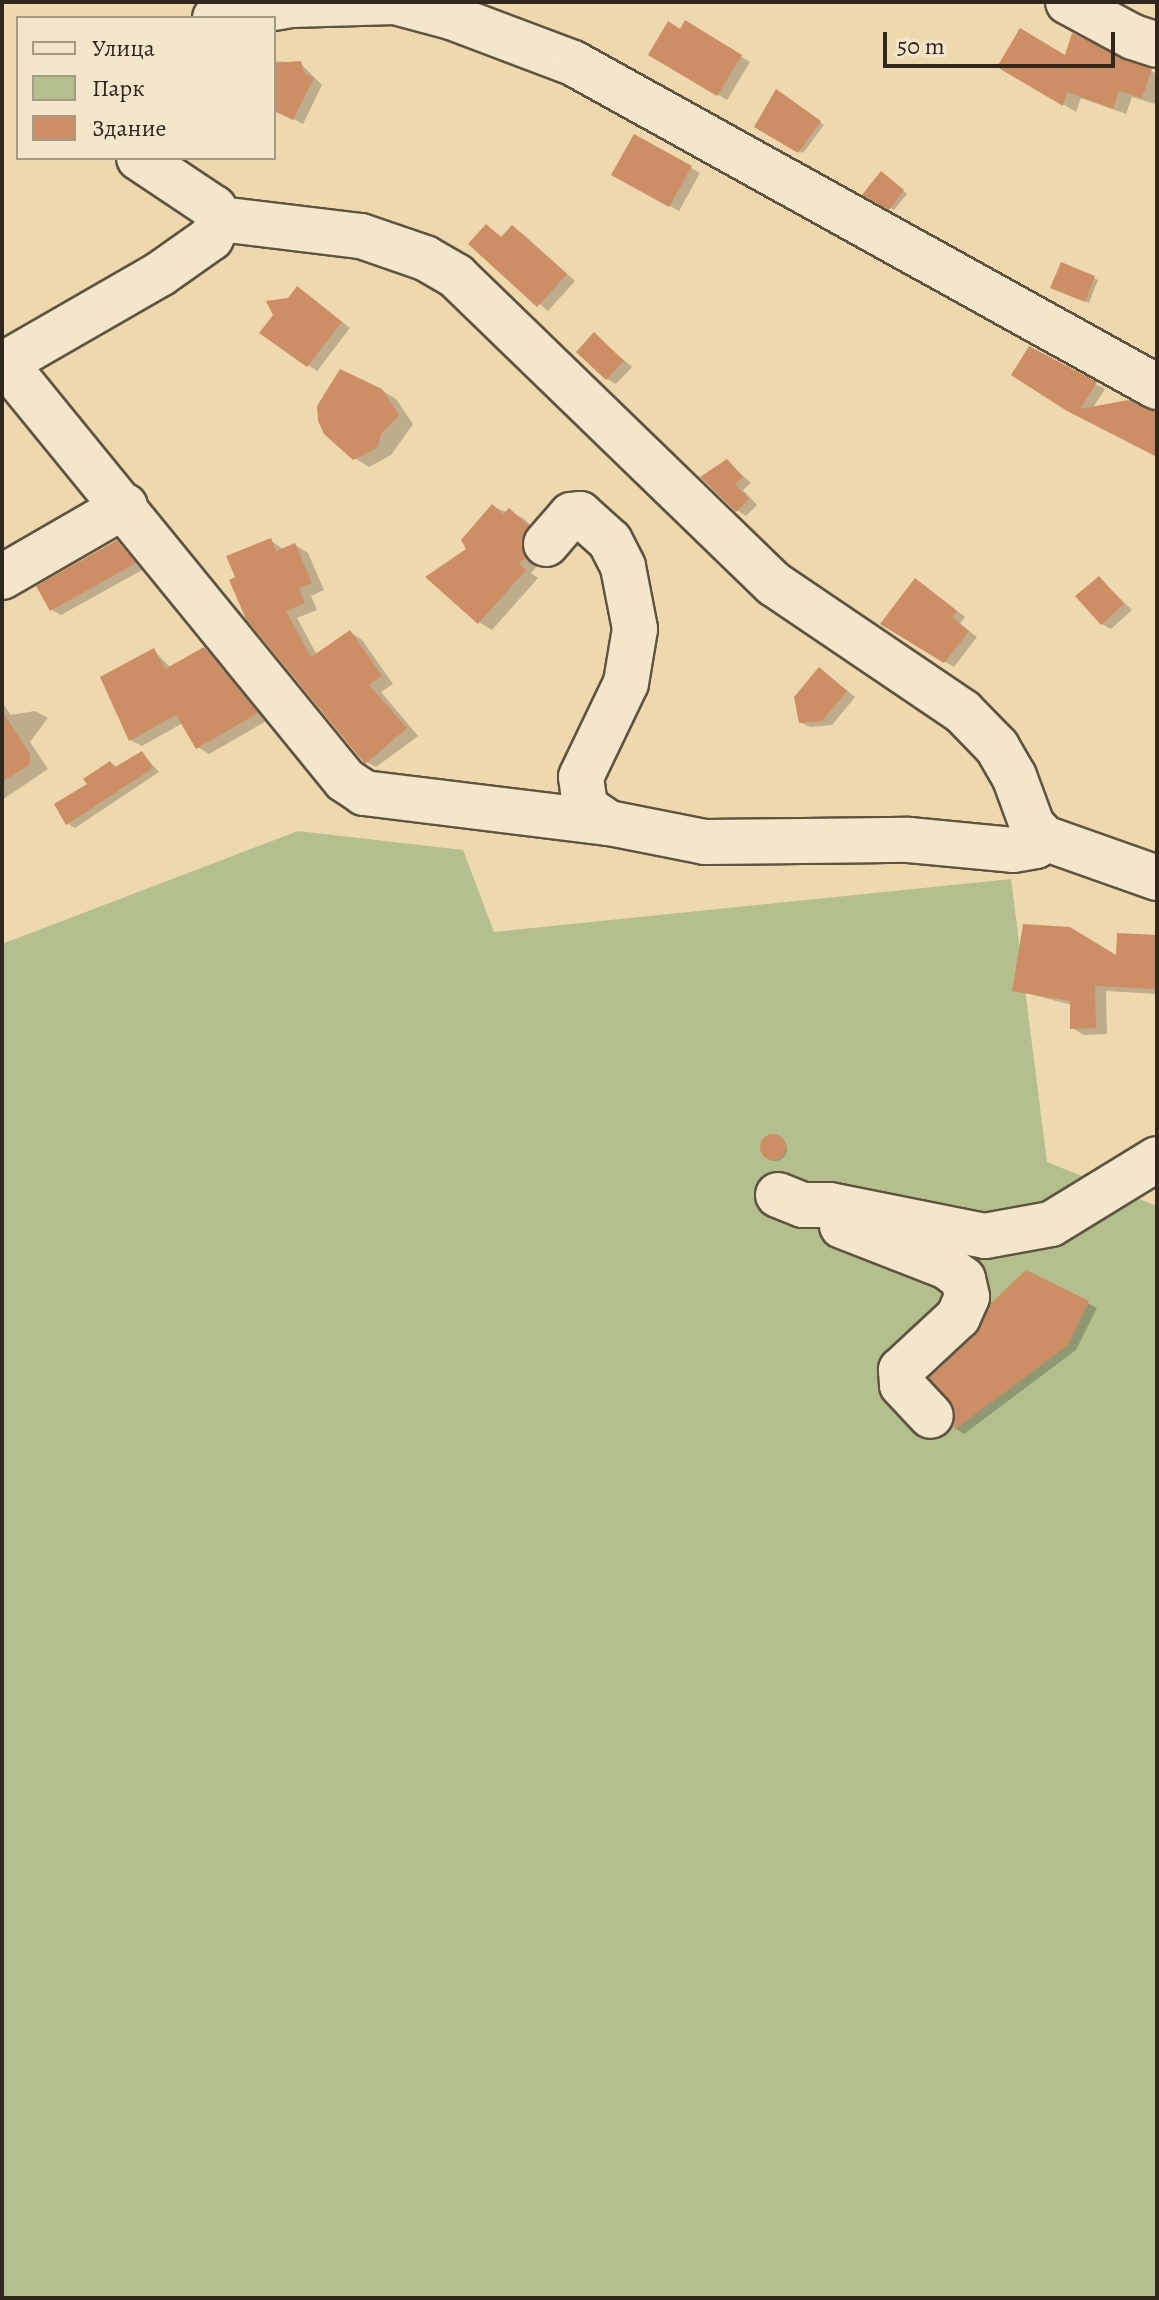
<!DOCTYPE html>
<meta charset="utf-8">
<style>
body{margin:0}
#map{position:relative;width:1159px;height:2300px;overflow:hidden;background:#edd9ad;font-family:Alegreya,serif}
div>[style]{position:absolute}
.green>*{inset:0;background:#b3c08e}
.shadow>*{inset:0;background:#0003}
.round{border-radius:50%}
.building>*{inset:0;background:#cd8e66}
.roads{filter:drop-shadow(2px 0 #5f5442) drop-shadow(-2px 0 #5f5442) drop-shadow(0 2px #5f5442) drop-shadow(0 -2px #5f5442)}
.minor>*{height:44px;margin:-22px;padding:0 22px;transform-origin:22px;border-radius:22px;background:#f3e6ca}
span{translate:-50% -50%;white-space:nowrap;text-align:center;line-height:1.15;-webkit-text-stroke:6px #f3e6ca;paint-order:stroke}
.frame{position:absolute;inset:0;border:4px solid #30271e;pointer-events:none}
.legend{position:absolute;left:16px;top:16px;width:260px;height:144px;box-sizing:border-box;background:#f3e6ca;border:2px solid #a59a85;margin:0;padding:10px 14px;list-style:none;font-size:24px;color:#30271e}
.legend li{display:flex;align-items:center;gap:16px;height:40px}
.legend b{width:40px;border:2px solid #a59a85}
.scale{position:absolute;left:883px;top:32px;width:232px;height:36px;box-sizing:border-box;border:4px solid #30271e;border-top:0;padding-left:10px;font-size:24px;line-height:28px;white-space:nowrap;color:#30271e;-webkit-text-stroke:6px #f3e6ca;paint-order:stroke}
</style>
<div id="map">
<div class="green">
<i style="clip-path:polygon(298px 831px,463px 850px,494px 932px,1011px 879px,1047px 1162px,1157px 1206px,1157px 2298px,2px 2298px,2px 944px)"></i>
</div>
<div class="shadow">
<i style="clip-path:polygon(686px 23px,750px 62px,727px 100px,651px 54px)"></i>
<i style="clip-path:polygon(1066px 57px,1151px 71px,1157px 74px,1155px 104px,1132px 97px,1126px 114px,1081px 98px,1076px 112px,1000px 66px)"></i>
<i style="clip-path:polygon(274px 61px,300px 63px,322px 85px,303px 124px,274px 109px)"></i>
<i style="clip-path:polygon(777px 92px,824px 125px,803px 153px,757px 126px)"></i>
<i style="clip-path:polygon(635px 136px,700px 173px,679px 211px,614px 174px)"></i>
<i style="clip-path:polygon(885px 176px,907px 194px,894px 210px,865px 194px)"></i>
<i style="clip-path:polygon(487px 226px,503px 238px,512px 228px,522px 233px,575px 281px,548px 311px,470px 244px)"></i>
<i style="clip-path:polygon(1062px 264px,1098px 280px,1089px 303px,1056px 289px)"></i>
<i style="clip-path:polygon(307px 294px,350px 328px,317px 371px,308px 365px)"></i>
<i style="clip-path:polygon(594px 335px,632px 367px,616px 384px,607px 379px)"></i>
<i style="clip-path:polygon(1030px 349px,1105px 389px,1092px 409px,1157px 414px,1157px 455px,1014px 375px)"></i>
<i style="clip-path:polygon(381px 390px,396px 399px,413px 424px,391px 455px,369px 467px,355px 458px)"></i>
<i style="clip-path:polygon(727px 461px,751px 483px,743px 490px,757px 505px,746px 516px,737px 510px)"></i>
<i style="clip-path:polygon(493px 507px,523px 518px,541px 535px,534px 548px,538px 565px,531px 573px,538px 578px,492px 630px,479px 622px,469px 549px)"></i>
<i style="clip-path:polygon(270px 540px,284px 550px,295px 545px,308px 553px,324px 590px,311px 596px,317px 610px,297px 618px,317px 655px,350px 632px,362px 640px,393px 684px,381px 692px,418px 736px,376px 767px,363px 760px,247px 618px)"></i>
<i style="clip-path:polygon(117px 542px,144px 569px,61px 615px,52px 610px)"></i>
<i style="clip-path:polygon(1099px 578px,1132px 610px,1111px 629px,1102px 624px)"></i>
<i style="clip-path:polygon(925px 586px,965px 617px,960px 624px,977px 637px,954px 667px,883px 624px)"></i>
<i style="clip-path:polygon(204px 649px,216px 656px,268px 720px,209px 754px,198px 747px,183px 723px,142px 746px,130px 740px,154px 651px,171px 668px)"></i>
<i style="clip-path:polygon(828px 675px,855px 697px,832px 725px,810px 727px,800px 722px)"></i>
<i style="clip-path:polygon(2px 702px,11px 715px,35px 711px,48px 718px,30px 742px,48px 769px,2px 800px)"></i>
<i style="clip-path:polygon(142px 753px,159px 772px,75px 828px,68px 824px,89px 785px,111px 763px,118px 768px)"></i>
<i style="clip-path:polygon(1157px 937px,1157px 994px,1106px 991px,1107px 1034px,1084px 1035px,1072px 1028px,1072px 1005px,1014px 990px,1118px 958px)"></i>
<i class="round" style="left:763px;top:1137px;width:24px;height:24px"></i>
<i style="clip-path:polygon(1026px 1272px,1097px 1308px,1076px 1350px,964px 1434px,956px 1429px,957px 1409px,977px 1336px)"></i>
</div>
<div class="building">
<i style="clip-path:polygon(685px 20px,742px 55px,717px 96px,648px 55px,668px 21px,680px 29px)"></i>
<i style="clip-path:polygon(1020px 28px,1065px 55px,1072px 33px,1152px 69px,1142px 98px,1119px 91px,1113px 109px,1067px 92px,1063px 106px,997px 67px)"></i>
<i style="clip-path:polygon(301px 61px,304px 73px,314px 78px,293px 120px,274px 111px,274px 63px)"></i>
<i style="clip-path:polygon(776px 89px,821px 121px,798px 153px,754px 127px)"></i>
<i style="clip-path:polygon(634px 134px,692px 166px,669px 207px,611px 175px)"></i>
<i style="clip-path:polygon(881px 171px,904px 190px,889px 210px,862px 195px)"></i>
<i style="clip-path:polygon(486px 224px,501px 237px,512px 225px,567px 274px,537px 307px,468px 244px)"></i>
<i style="clip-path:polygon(1061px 262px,1095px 276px,1085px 302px,1050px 288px)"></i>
<i style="clip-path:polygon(297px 286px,342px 322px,307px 367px,259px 333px,273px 315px,266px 301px,288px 298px)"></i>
<i style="clip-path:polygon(594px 332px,624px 361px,606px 380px,576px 352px)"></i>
<i style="clip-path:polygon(1029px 346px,1097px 382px,1080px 409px,1128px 400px,1157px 412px,1157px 457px,1067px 411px,1011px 375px)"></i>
<i style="clip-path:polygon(340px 369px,382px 389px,399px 415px,381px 434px,377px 448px,353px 460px,324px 434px,318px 421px,317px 406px)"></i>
<i style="clip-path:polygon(727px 459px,743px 477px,735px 484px,749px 499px,736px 512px,700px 477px)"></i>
<i style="clip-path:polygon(492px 504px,503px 514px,509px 508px,529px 526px,521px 540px,526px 557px,519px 564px,526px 570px,478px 624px,425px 577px,466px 549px,461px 540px)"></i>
<i style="clip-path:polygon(271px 538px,276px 551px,295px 543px,312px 583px,299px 588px,305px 603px,286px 611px,311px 657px,350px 630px,382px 676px,369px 685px,407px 728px,365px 764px,246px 619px,229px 580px,235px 577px,226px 556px)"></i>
<i style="clip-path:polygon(117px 540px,136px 563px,50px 611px,36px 586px)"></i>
<i style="clip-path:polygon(1099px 576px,1124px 604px,1101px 625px,1075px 596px)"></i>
<i style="clip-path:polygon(915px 578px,957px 611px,952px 617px,969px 631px,944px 663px,880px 624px)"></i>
<i style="clip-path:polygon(204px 647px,258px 713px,196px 749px,176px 715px,129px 741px,100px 677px,154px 648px,165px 669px)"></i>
<i style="clip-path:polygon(819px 667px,847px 691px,822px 721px,799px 723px,794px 697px)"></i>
<i style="clip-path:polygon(2px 711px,30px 754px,30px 764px,2px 782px)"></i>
<i style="clip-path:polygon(142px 751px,153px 768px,66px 825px,54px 804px,87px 784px,83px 779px,110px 761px,115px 767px)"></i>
<i style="clip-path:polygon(1023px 924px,1070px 927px,1116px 955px,1117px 933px,1157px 935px,1157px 989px,1095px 986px,1096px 1028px,1070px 1029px,1070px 1001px,1012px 991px)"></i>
<i class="round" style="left:760px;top:1134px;width:26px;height:26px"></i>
<i style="clip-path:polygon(1026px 1270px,1089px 1301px,1068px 1345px,954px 1430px,955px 1410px,929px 1378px,975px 1335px,990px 1304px)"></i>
</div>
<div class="roads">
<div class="minor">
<i style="left:1068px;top:2px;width:74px;rotate:28.3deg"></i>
<i style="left:1133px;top:37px;width:25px;rotate:18deg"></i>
<i style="left:215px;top:18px;width:77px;rotate:-9.7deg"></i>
<i style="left:291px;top:5px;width:104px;rotate:-1.7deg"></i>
<i style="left:395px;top:2px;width:58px;rotate:15deg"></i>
<i style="left:451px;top:17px;width:130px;rotate:20.7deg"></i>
<i style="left:573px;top:63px;width:668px;rotate:29.02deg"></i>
<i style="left:139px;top:158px;width:90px;rotate:33.7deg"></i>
<i style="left:214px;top:208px;width:13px;rotate:61deg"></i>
<i style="left:220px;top:219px;width:21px;rotate:115deg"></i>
<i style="left:211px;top:238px;width:62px;rotate:144.8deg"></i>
<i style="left:160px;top:274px;width:179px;rotate:150.1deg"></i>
<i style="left:5px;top:363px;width:538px;rotate:50.81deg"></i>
<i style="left:345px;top:780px;width:23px;rotate:34deg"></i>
<i style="left:364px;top:793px;width:247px;rotate:7deg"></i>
<i style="left:609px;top:823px;width:98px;rotate:11.2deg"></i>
<i style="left:705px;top:842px;width:204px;rotate:-0.6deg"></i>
<i style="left:909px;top:840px;width:104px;rotate:5.5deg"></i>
<i style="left:1013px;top:850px;width:23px;rotate:-10deg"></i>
<i style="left:1036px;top:846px;width:11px;rotate:-45deg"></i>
<i style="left:220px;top:219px;width:142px;rotate:6.9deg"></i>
<i style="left:361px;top:236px;width:68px;rotate:19deg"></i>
<i style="left:425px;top:258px;width:36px;rotate:30deg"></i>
<i style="left:456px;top:276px;width:443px;rotate:44.1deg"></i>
<i style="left:774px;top:584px;width:228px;rotate:34.1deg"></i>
<i style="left:963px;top:712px;width:49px;rotate:45.8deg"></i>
<i style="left:997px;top:747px;width:34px;rotate:60deg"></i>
<i style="left:1014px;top:776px;width:52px;rotate:69.8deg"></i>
<i style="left:1032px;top:825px;width:18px;rotate:47deg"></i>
<i style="left:1044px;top:838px;width:120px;rotate:19.5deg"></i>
<i style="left:546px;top:544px;width:38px;rotate:-49deg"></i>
<i style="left:571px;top:515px;width:9px;rotate:-6deg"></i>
<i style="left:580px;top:514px;width:40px;rotate:42deg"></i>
<i style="left:610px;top:541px;width:29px;rotate:63deg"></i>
<i style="left:623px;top:567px;width:63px;rotate:79deg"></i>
<i style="left:635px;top:629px;width:55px;rotate:99.5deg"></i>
<i style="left:626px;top:683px;width:104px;rotate:115.6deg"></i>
<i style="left:581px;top:777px;width:30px;rotate:82deg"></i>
<i style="left:585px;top:807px;width:29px;rotate:34deg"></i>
<i style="left:2px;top:577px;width:142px;rotate:-30deg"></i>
<i style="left:778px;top:1195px;width:27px;rotate:22deg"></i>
<i style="left:803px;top:1205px;width:27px"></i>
<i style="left:830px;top:1205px;width:158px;rotate:11.3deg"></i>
<i style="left:985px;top:1236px;width:67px;rotate:-10.3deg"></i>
<i style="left:1051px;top:1224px;width:124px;rotate:-31.5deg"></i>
<i style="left:842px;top:1226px;width:113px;rotate:21.3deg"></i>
<i style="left:947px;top:1267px;width:20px;rotate:37deg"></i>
<i style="left:963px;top:1279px;width:18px;rotate:77deg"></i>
<i style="left:967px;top:1297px;width:22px;rotate:114deg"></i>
<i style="left:958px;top:1317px;width:78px;rotate:137.1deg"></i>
<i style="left:901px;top:1370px;width:15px;rotate:86deg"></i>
<i style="left:902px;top:1385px;width:42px;rotate:46.9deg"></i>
</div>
</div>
<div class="frame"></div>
<ul class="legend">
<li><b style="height:10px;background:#f3e6ca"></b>Улица</li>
<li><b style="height:22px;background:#b3c08e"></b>Парк</li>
<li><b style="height:22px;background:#cd8e66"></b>Здание</li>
</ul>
<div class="scale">50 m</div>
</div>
